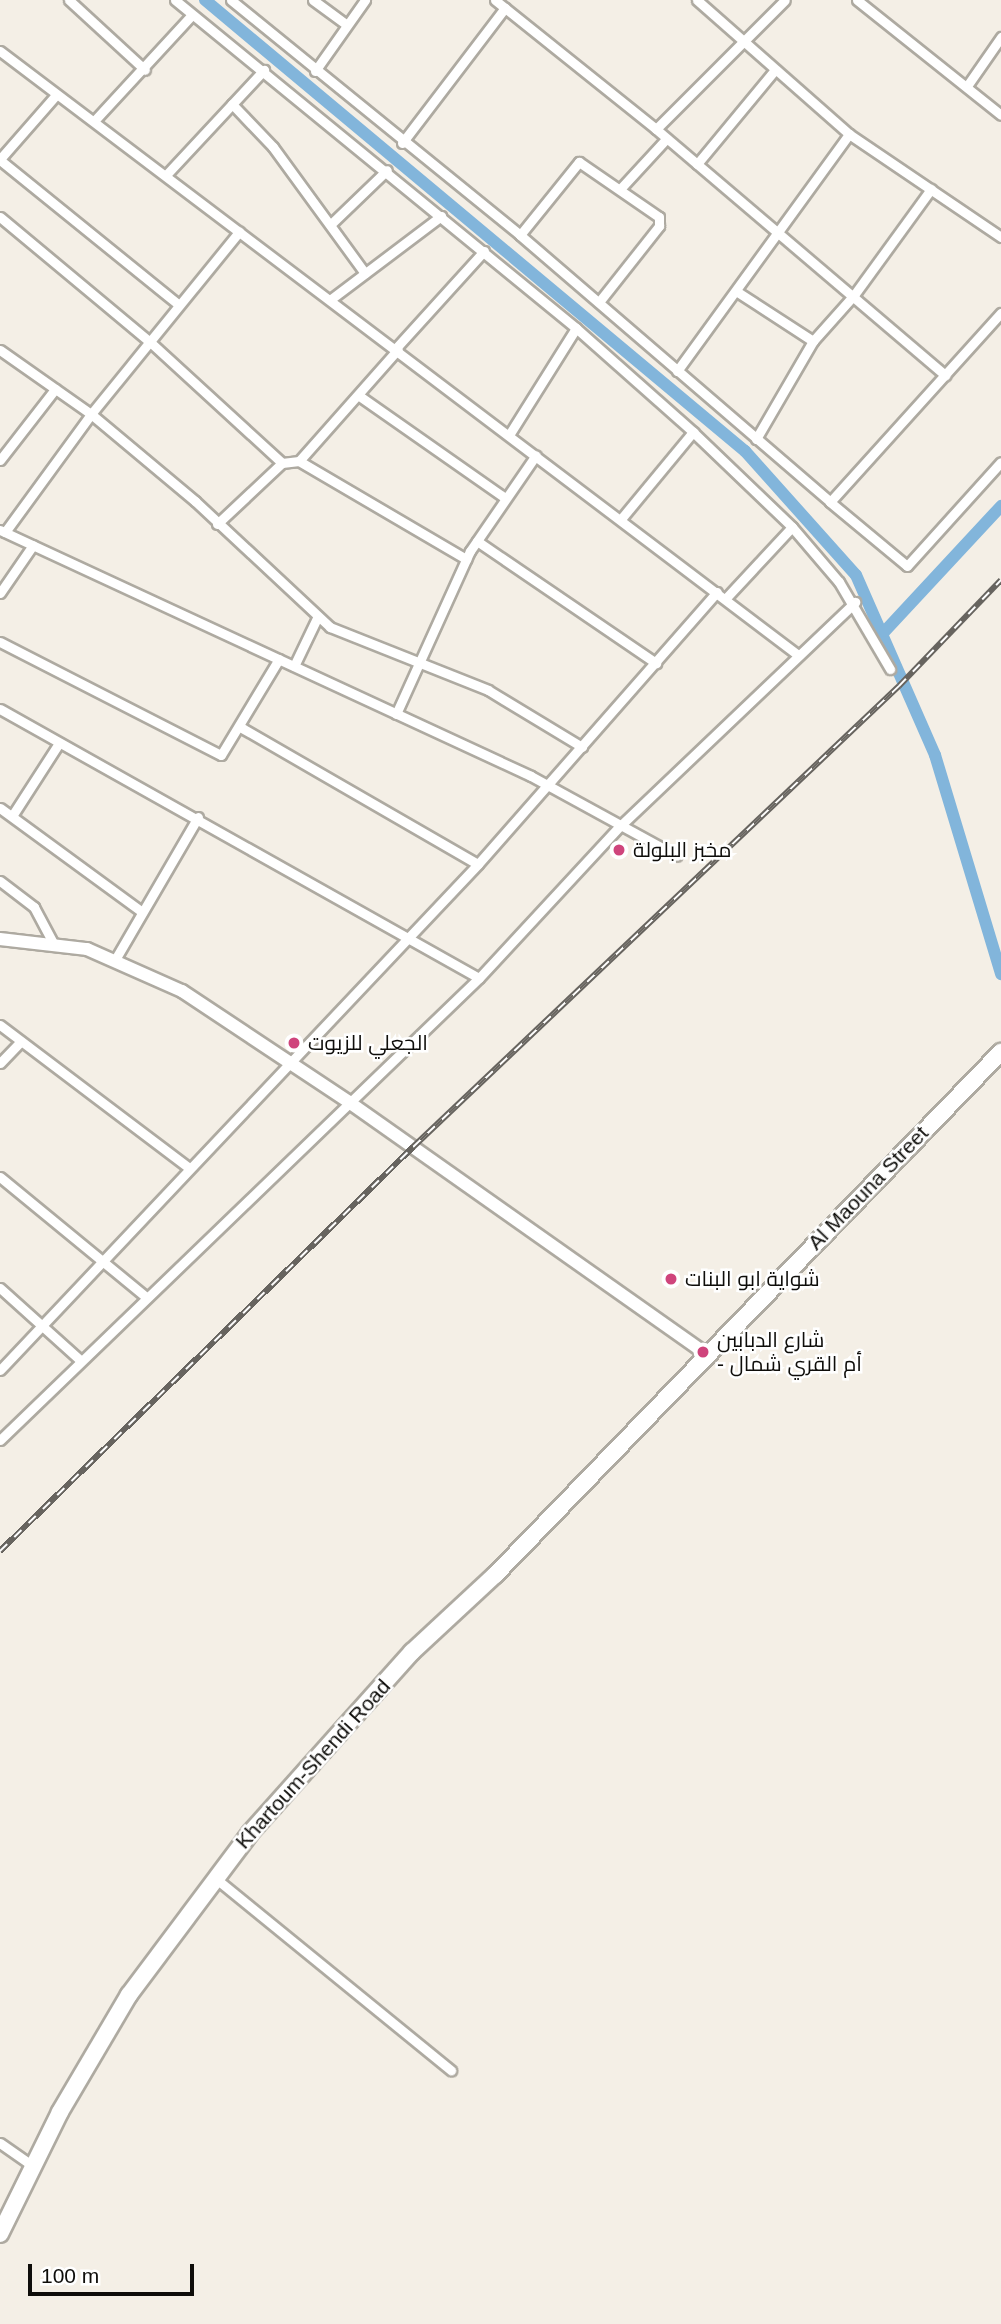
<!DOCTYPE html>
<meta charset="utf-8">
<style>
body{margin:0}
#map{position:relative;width:1001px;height:2324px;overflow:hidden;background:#f4efe6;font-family:Arial,Cairo,sans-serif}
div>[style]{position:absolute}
.canal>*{height:12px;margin:-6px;padding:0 6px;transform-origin:6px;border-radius:6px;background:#82b5db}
.roads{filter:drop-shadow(2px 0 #aeaaa1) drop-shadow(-2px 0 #aeaaa1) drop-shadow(0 2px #aeaaa1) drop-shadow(0 -2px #aeaaa1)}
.minor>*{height:9px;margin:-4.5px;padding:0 4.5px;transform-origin:4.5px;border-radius:4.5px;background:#fff}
.tertiary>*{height:12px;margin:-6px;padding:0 6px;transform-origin:6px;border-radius:6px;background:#fff}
.trunk>*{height:16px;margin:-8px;padding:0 8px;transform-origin:8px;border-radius:8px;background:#fff}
.rail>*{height:6px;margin-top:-3px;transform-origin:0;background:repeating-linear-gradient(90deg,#fff 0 10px,#67645f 0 20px);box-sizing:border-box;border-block:2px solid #67645f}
.dots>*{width:19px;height:19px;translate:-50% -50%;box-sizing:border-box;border:4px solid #fff;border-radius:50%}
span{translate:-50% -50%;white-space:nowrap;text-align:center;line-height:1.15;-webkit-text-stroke:5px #fff;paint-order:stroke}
.poi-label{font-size:21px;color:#0e0d0a}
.left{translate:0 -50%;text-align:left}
.street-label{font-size:21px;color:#0e0d0a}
.scale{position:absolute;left:28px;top:2264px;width:166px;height:32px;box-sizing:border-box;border:4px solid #0e0d0a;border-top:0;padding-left:9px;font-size:21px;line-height:24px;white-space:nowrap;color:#0e0d0a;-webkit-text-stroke:5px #fff;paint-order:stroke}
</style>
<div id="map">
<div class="canal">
<i style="left:205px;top:0;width:704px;rotate:39.87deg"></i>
<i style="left:745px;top:451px;width:166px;rotate:48.2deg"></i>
<i style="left:856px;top:575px;width:197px;rotate:66.3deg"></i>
<i style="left:935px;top:755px;width:229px;rotate:73.2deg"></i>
<i style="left:885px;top:631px;width:171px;rotate:-47.1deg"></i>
</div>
<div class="roads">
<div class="minor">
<i style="left:69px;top:0;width:103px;rotate:42.6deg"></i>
<i style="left:175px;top:0;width:518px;rotate:39.28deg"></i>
<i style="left:576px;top:328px;width:157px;rotate:41.6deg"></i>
<i style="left:693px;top:432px;width:137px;rotate:43.8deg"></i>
<i style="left:792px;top:527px;width:72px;rotate:49.5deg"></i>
<i style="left:839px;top:582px;width:101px;rotate:59.6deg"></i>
<i style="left:231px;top:0;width:372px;rotate:39.1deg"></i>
<i style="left:520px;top:235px;width:409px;rotate:40.7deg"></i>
<i style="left:830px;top:502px;width:255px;rotate:-47.9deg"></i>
<i style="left:313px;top:0;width:42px;rotate:36.3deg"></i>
<i style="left:495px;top:0;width:206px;rotate:38.7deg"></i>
<i style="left:656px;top:129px;width:380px;rotate:40.4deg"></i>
<i style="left:697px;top:0;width:203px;rotate:41.4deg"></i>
<i style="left:849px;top:134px;width:184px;rotate:34.1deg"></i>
<i style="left:857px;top:0;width:184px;rotate:38.6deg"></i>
<i style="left:0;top:51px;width:1001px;rotate:37.12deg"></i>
<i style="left:315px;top:71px;width:87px;rotate:-54.8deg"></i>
<i style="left:967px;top:86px;width:60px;rotate:-55.2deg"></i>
<i style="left:232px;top:104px;width:59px;rotate:46.4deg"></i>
<i style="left:273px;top:147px;width:156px;rotate:53.9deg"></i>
<i style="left:94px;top:121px;width:143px;rotate:-47.3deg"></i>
<i style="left:656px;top:129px;width:182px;rotate:-45deg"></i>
<i style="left:402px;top:143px;width:170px;rotate:-52.7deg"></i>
<i style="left:0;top:159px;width:85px;rotate:-48.8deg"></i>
<i style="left:0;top:160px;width:229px;rotate:39deg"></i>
<i style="left:697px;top:164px;width:119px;rotate:-50.4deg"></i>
<i style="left:166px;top:175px;width:144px;rotate:-47deg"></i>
<i style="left:621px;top:188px;width:67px;rotate:-47.4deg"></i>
<i style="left:0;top:217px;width:194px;rotate:39.8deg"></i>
<i style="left:149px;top:341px;width:180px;rotate:42.5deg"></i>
<i style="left:332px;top:223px;width:76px;rotate:-43.9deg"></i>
<i style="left:520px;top:235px;width:94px;rotate:-51.1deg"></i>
<i style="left:579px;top:162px;width:97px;rotate:34.5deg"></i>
<i style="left:659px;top:217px;width:9px;rotate:90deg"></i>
<i style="left:659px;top:226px;width:97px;rotate:128.3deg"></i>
<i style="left:736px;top:291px;width:92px;rotate:33deg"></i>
<i style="left:331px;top:299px;width:138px;rotate:-37deg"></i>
<i style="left:396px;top:348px;width:131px;rotate:-47.8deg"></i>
<i style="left:0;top:350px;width:111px;rotate:35.1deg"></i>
<i style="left:91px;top:414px;width:136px;rotate:39.9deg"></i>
<i style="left:195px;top:501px;width:185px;rotate:43deg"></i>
<i style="left:330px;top:627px;width:170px;rotate:21.7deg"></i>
<i style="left:488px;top:690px;width:110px;rotate:31.2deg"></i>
<i style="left:677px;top:371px;width:293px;rotate:-54deg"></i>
<i style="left:358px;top:395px;width:179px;rotate:35deg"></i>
<i style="left:509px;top:435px;width:126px;rotate:-57.9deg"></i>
<i style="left:756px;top:439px;width:113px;rotate:-59.8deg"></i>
<i style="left:813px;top:341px;width:62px;rotate:-48.3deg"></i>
<i style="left:854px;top:295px;width:131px;rotate:-54deg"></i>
<i style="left:0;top:460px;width:90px;rotate:-52.2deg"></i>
<i style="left:299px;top:461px;width:149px;rotate:-48.5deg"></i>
<i style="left:830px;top:502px;width:100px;rotate:39.7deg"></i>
<i style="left:907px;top:566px;width:140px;rotate:-47.9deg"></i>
<i style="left:621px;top:519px;width:113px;rotate:-50.4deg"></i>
<i style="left:217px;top:524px;width:89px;rotate:-43.2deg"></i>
<i style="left:282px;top:463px;width:17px;rotate:-7deg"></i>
<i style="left:299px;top:461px;width:194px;rotate:30.4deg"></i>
<i style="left:0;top:530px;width:585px;rotate:24.86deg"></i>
<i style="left:531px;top:776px;width:166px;rotate:28.7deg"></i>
<i style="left:5px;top:532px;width:146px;rotate:-53.9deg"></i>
<i style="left:91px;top:414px;width:235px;rotate:-50.9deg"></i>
<i style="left:477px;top:541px;width:217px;rotate:34.3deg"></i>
<i style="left:0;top:593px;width:58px;rotate:-55.5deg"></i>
<i style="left:726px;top:598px;width:97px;rotate:-47.1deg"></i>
<i style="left:0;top:642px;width:248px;rotate:27.1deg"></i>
<i style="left:221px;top:755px;width:112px;rotate:-58.9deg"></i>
<i style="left:294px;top:666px;width:53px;rotate:-64.4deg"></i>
<i style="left:0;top:709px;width:549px;rotate:29.32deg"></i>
<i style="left:396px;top:714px;width:179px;rotate:-65.6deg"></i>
<i style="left:470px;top:551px;width:116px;rotate:-55.5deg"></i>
<i style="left:242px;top:728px;width:272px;rotate:30deg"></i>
<i style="left:0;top:808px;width:176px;rotate:36.2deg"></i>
<i style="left:12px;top:816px;width:87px;rotate:-57.2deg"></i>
<i style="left:0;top:881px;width:43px;rotate:37.4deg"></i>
<i style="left:34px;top:907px;width:40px;rotate:62deg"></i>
<i style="left:116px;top:958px;width:163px;rotate:-59.8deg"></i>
<i style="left:0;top:1025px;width:237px;rotate:37.1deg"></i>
<i style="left:0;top:1063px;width:30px;rotate:-46deg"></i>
<i style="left:0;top:1177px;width:189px;rotate:39.4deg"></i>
<i style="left:0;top:1288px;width:109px;rotate:42deg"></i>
<i style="left:0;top:1370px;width:696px;rotate:-46.63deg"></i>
<i style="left:478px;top:864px;width:362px;rotate:-48.7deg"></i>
<i style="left:0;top:1440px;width:665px;rotate:-43.97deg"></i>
<i style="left:479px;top:978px;width:207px;rotate:-47.2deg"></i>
<i style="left:620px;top:826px;width:325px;rotate:-43.6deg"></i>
<i style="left:214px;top:1877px;width:306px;rotate:39.2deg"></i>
<i style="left:0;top:2143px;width:38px;rotate:35deg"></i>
</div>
<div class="tertiary">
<i style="left:0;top:939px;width:88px;rotate:6.6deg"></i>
<i style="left:87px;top:949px;width:104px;rotate:23.9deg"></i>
<i style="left:182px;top:991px;width:201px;rotate:33.6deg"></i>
<i style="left:349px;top:1102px;width:438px;rotate:35.2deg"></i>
</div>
<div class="trunk">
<i style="left:0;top:2234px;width:136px;rotate:-63.8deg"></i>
<i style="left:60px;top:2112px;width:136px;rotate:-59.5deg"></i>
<i style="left:129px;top:1995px;width:202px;rotate:-53.2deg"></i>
<i style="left:250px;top:1833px;width:243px;rotate:-48.2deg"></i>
<i style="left:412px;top:1652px;width:113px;rotate:-42.9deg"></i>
<i style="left:495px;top:1575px;width:728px;rotate:-45.95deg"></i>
</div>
</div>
<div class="rail">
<i style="left:0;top:1551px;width:578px;rotate:-44.37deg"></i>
<i style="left:413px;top:1147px;width:670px;rotate:-43.49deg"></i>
<i style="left:899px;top:686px;width:147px;rotate:-46.1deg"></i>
</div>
<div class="dots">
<i style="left:619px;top:850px;background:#cf447c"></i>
<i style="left:294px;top:1043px;background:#cf447c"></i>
<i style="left:671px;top:1279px;background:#cf447c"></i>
<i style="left:703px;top:1352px;background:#cf447c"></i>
</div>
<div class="poi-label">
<span class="left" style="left:633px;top:850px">مخبز البلولة</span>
<span class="left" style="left:308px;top:1043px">الجعلي للزيوت</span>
<span class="left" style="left:685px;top:1279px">شواية ابو البنات</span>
<span class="left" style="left:717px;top:1352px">شارع الدبابين<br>- أم القري شمال</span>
</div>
<div class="street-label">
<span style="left:868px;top:1188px;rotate:-46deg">Al Maouna Street</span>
<span style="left:313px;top:1764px;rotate:-48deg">Khartoum-Shendi Road</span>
</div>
<div class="scale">100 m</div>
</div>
